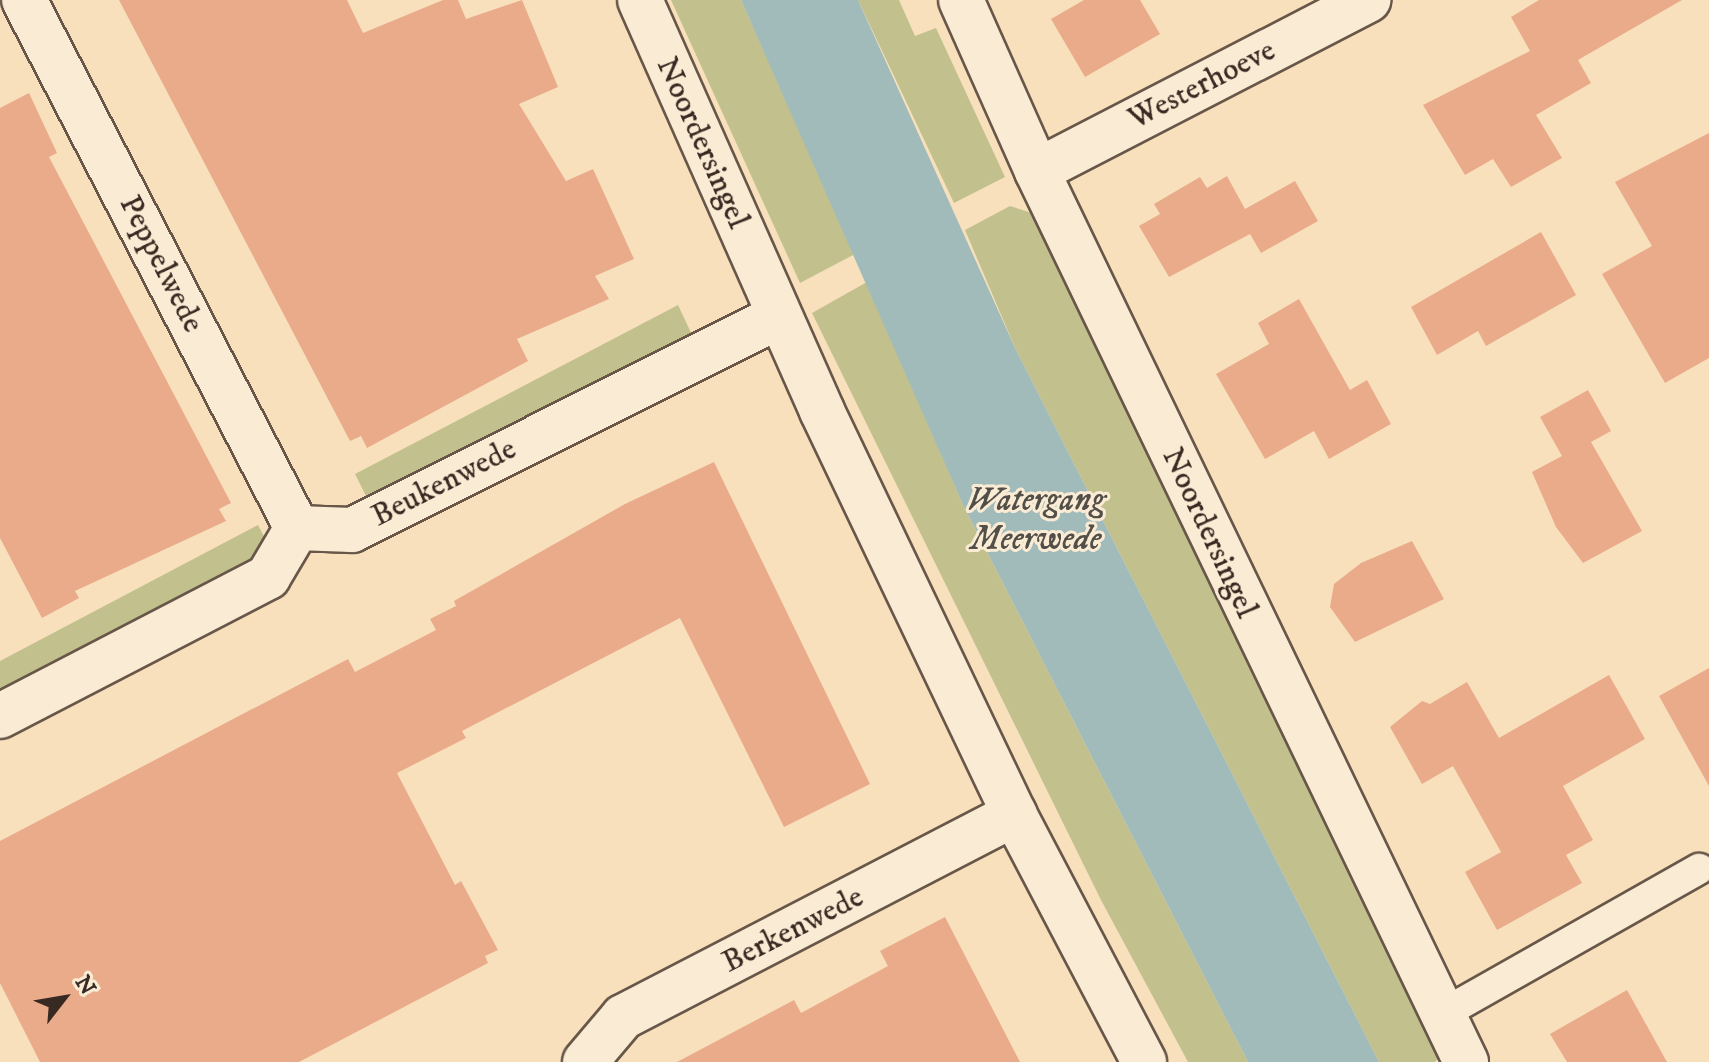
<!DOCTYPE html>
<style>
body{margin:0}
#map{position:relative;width:1709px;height:1062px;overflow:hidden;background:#f8e0bd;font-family:"IM FELL DW Pica",serif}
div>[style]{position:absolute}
.green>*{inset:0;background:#c2c18e}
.water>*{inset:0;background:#a1bbbb}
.building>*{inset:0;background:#eaab8b}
.roads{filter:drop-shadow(2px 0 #685749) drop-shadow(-2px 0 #685749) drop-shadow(0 2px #685749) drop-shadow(0 -2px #685749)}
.service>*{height:30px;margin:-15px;padding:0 15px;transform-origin:15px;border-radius:15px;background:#faebd4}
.minor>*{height:44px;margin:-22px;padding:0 22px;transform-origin:22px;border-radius:22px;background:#faebd4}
span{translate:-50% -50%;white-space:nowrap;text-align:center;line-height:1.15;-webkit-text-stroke:6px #faebd4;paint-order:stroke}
.street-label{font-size:32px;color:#382922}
.water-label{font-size:34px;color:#524e48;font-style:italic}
.north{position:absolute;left:24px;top:958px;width:80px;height:80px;-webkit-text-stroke:6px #faebd4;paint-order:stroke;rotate:59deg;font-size:22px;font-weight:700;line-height:32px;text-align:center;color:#382922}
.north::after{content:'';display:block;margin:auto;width:28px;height:36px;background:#382922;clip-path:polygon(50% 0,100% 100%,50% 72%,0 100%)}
</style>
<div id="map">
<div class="green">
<i style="clip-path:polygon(671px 0,741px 0,855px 254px,800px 283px)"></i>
<i style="clip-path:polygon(858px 0,899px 0,915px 36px,936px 28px,1005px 177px,954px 203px)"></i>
<i style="clip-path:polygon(1010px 206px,1032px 213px,1446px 1050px,1435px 1062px,1379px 1062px,1016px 350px,965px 230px)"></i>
<i style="clip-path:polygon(867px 282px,964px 507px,1248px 1062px,1188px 1062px,1101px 900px,812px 313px)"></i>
<i style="clip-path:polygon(678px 305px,693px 337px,371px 506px,355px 474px)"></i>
<i style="clip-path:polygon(258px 525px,268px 544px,257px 566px,0 701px,0 661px)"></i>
</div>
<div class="water">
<i style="clip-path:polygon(741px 0,858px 0,1016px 350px,1379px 1062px,1248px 1062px,964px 507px)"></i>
</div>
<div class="building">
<i style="clip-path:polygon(119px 0,347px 0,363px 33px,443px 0,458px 0,466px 19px,522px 0,558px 87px,519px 104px,566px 181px,593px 169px,634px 259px,595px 276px,609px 299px,517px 339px,528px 361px,367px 448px,361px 436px,350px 441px)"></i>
<i style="clip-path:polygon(1084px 0,1140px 0,1160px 34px,1085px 77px,1051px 19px)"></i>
<i style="clip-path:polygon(1539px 0,1682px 0,1578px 60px,1591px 83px,1536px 115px,1562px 158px,1511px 187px,1493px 159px,1465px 175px,1423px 105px,1530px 51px,1511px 17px)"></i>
<i style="clip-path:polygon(29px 93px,57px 153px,49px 157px,231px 503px,219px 509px,226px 521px,75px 591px,79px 598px,42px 618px,0 538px,0 108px)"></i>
<i style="clip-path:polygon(1709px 133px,1709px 358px,1665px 383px,1602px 274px,1652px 246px,1615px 182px)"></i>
<i style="clip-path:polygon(1227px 176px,1245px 209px,1295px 181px,1318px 221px,1261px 253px,1250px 234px,1169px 277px,1139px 226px,1160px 214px,1154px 204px,1200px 177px,1207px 188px)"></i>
<i style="clip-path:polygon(1541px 232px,1576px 295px,1486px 346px,1478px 331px,1437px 355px,1411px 307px)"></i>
<i style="clip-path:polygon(1299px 299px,1350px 390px,1367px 380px,1391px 424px,1329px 459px,1314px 431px,1265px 459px,1216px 374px,1269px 344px,1258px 323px)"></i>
<i style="clip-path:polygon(1588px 390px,1611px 431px,1591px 442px,1642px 531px,1583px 563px,1556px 527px,1532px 472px,1562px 456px,1540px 417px)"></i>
<i style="clip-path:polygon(714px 462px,870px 784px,784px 827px,680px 618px,462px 731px,466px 738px,397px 773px,455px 885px,461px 881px,498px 950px,485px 956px,488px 963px,299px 1062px,40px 1062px,0 983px,0 841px,348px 659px,355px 672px,436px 630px,430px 619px,456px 606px,454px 601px,625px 504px)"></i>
<i style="clip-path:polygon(1412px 541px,1444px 599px,1355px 642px,1330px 607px,1334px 584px,1361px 563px)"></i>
<i style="clip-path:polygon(1709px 668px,1709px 786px,1659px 696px)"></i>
<i style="clip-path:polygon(1609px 675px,1645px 739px,1563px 786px,1593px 840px,1566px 855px,1582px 883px,1497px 930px,1465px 872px,1501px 852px,1453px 766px,1422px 784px,1390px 727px,1422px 701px,1430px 704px,1467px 682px,1499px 738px)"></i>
<i style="clip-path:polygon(945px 917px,1020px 1062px,677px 1062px,794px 1000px,801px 1013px,888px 966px,880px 951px)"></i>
<i style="clip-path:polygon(1627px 990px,1667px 1062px,1567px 1062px,1550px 1034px)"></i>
</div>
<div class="roads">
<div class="service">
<i style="left:1439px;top:1016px;width:299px;rotate:-29.5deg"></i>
</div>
<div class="minor">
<i style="left:24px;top:0;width:594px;rotate:62.66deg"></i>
<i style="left:640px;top:0;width:449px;rotate:66.1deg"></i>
<i style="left:822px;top:411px;width:446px;rotate:64.5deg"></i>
<i style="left:1014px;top:814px;width:280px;rotate:62.3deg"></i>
<i style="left:961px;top:0;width:187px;rotate:66deg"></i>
<i style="left:1037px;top:171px;width:989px;rotate:64.29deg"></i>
<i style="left:1037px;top:171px;width:373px;rotate:-27.3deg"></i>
<i style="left:0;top:716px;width:302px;rotate:-27.4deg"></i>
<i style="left:268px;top:577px;width:57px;rotate:-59.4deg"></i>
<i style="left:297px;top:528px;width:55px;rotate:2.1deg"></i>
<i style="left:352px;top:530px;width:476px;rotate:-26.6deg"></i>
<i style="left:585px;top:1062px;width:59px;rotate:-49.8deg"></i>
<i style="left:623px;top:1017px;width:441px;rotate:-27.4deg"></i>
</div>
</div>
<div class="street-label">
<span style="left:1202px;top:85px;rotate:-27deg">Westerhoeve</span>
<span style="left:702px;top:143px;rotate:66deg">Noordersingel</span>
<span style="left:161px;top:264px;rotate:63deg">Peppelwede</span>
<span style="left:444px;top:483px;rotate:-27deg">Beukenwede</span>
<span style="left:1209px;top:533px;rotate:65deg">Noordersingel</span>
<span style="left:793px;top:930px;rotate:-27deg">Berkenwede</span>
</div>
<div class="water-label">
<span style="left:1036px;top:520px">Watergang<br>Meerwede</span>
</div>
<div class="north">N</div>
</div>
